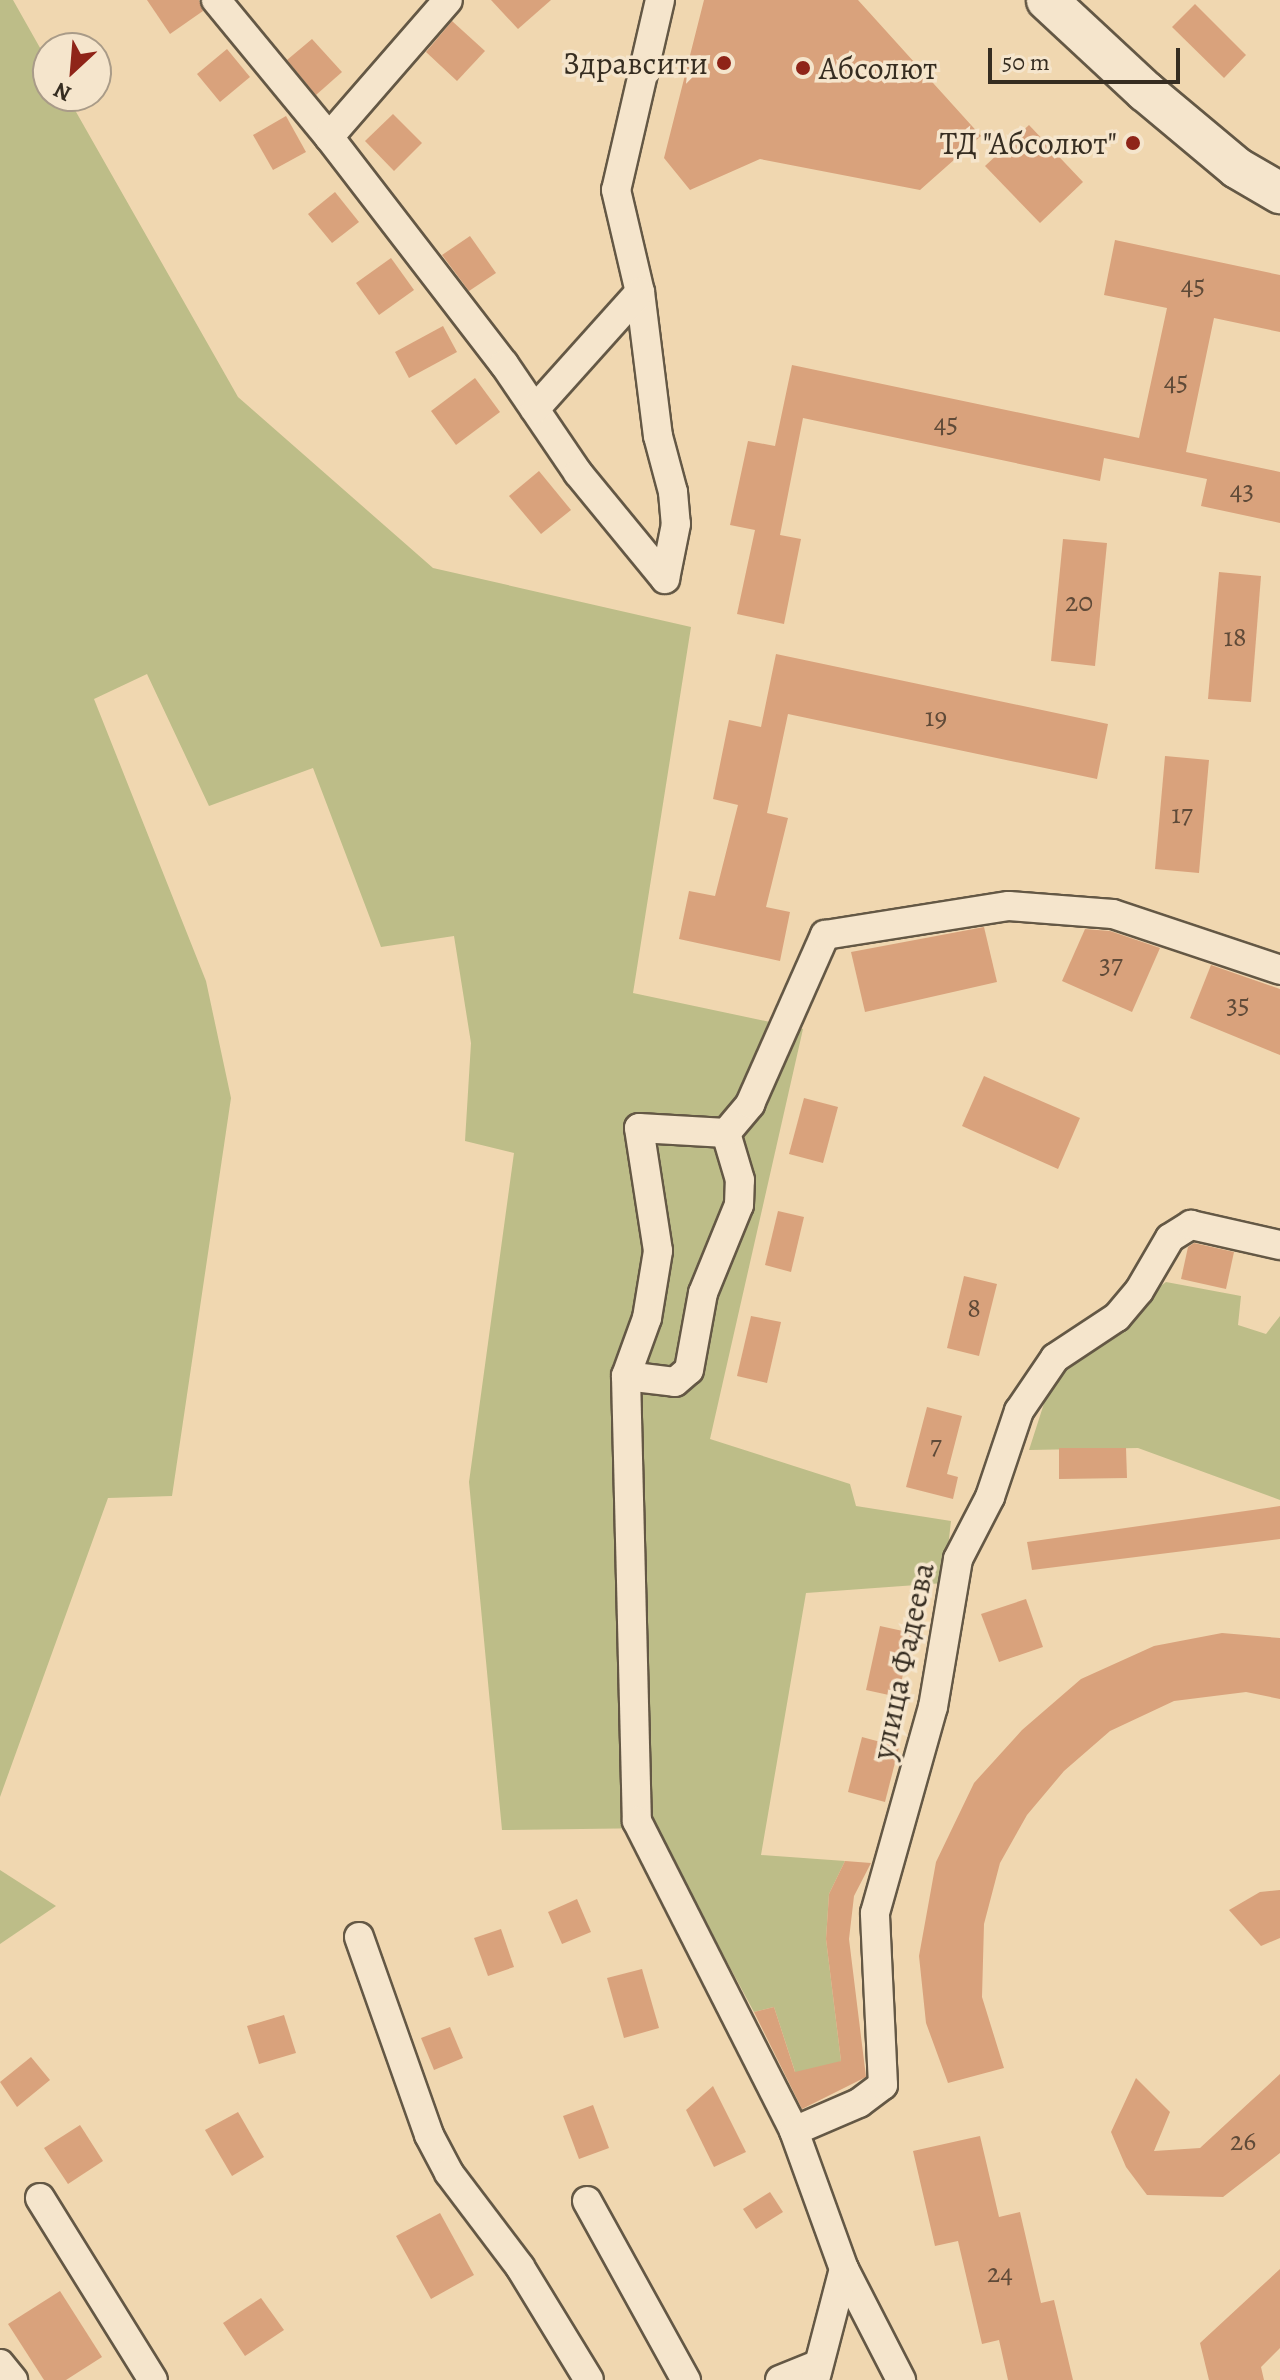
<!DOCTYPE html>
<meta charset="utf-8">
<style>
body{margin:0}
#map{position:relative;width:1280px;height:2380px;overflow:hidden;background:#f0d7b0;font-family:Alegreya,serif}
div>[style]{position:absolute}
.green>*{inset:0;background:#bdbd88}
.building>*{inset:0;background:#d9a27c}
.roads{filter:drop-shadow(2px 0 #645845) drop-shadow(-2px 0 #645845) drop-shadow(0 2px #645845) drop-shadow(0 -2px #645845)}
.minor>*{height:28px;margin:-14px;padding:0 14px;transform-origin:14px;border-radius:14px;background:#f5e5cc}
.secondary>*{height:40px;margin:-20px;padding:0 20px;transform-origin:20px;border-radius:20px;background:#f5e5cc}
.dots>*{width:22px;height:22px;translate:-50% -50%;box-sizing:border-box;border:4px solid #f5e5cc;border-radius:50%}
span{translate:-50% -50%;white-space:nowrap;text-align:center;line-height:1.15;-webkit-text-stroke:7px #f5e5cc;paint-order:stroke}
.number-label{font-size:28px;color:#5f4a38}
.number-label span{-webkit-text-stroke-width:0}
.poi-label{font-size:32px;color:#362d21}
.right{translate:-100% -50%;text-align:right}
.left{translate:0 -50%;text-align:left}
.street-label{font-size:32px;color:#362d21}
.north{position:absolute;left:32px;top:32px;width:80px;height:80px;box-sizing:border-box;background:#f5e5cc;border:2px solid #a99b88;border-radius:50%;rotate:206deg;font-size:22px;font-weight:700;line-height:32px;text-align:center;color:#362d21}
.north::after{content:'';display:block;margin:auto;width:28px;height:36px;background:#8f2418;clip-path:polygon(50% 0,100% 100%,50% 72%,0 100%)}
.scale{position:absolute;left:988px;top:48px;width:192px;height:36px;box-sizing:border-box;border:4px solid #362d21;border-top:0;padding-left:10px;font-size:24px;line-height:28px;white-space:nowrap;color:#362d21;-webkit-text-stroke:6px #f5e5cc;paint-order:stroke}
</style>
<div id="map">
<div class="green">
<i style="clip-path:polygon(0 0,13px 0,48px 62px,48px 96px,67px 96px,238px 397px,433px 568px,691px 627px,633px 993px,803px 1029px,710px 1439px,850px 1484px,856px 1506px,951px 1521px,944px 1583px,806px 1593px,761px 1855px,845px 1861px,829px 1894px,826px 1939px,841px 2061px,801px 2090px,774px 2007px,754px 2012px,655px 1828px,502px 1830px,469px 1482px,514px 1153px,465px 1141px,471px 1043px,454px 936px,381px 947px,313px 768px,209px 806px,147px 674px,94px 699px,206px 981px,231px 1098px,172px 1496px,108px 1498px,0 1797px)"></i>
<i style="clip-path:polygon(1166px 1282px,1241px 1296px,1238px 1325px,1266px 1334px,1280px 1316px,1280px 1500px,1138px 1448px,1029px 1450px,1057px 1363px)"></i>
<i style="clip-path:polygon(0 1870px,56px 1906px,0 1944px)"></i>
</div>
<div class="building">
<i style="clip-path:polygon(147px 0,199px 0,203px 11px,170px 34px)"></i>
<i style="clip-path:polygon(491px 0,551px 0,518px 29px)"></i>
<i style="clip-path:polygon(704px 0,858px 0,981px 136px,920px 190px,760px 159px,690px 190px,664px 158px)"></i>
<i style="clip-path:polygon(1195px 4px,1246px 55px,1224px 78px,1172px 27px)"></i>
<i style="clip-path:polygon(452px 21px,485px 51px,457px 81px,426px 52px)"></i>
<i style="clip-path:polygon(312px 39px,342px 72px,316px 95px,287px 60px)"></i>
<i style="clip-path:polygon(227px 49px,250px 77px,220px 102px,197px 74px)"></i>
<i style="clip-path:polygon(393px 114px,422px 143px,394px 171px,365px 141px)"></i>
<i style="clip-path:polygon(286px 116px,306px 152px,273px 170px,253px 135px)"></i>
<i style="clip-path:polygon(1029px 125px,1083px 182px,1040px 223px,985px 166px)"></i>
<i style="clip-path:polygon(335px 192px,359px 222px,332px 243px,308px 214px)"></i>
<i style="clip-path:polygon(470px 236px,496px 273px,469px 291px,442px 255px)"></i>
<i style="clip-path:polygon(1115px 240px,1280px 275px,1280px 332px,1214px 318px,1186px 452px,1280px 472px,1280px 523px,1201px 506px,1207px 479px,1104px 458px,1100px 481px,803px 418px,780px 535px,801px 539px,784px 624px,737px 614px,755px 530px,730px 525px,748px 441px,775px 446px,792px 365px,1139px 438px,1167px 308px,1104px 295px)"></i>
<i style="clip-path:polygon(391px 258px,414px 290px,379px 315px,356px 283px)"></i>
<i style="clip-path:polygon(443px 326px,457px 352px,409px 378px,395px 352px)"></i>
<i style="clip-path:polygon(475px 378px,500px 412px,456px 445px,431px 411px)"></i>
<i style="clip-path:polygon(539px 471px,571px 510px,541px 534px,509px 496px)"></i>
<i style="clip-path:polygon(1063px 539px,1107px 543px,1095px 666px,1051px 661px)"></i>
<i style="clip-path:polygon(1219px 572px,1261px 576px,1251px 702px,1208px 699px)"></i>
<i style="clip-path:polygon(776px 654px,1108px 724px,1097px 779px,788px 714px,767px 813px,788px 818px,766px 907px,790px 912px,780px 961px,679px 939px,689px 891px,715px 896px,738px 805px,713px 799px,729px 720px,761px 727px)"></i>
<i style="clip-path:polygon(1165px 756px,1209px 760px,1199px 873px,1155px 869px)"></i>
<i style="clip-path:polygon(984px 927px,997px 982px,865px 1012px,851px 952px)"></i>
<i style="clip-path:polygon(1085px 929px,1110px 931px,1160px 948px,1132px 1012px,1062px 981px)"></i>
<i style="clip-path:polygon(1211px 965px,1280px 989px,1280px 1055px,1190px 1018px)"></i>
<i style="clip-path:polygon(984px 1076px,1080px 1118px,1058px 1169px,962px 1126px)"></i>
<i style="clip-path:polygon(804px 1098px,838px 1107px,823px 1163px,789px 1154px)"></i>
<i style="clip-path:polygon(778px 1211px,804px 1217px,791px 1272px,765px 1265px)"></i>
<i style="clip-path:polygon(1194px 1243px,1234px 1252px,1226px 1289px,1181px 1279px,1188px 1247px)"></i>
<i style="clip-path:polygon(964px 1276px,997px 1284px,979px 1356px,947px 1348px)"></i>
<i style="clip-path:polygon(751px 1316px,781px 1322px,767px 1383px,737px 1376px)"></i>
<i style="clip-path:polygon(927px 1407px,962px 1416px,947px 1474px,958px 1477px,953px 1499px,906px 1487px)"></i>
<i style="clip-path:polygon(1059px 1448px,1126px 1448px,1127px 1478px,1059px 1479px)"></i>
<i style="clip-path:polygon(1280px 1506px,1280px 1539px,1032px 1570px,1027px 1542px)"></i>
<i style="clip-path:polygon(1026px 1599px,1043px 1647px,999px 1662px,981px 1614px)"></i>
<i style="clip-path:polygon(880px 1626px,912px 1633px,898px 1697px,866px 1690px)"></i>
<i style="clip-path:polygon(1222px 1633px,1280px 1638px,1280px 1699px,1246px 1692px,1174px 1701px,1110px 1731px,1064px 1771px,1027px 1815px,1000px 1863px,984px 1924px,982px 1997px,1004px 2068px,948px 2083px,926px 2023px,919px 1956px,936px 1862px,974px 1783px,1022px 1730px,1081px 1679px,1154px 1646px)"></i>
<i style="clip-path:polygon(862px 1737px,899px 1747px,885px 1802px,848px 1792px)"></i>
<i style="clip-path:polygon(845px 1861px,871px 1863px,854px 1896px,849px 1939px,866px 2077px,802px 2109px,754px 2012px,774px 2007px,795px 2072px,841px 2061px,826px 1939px,829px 1894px)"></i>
<i style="clip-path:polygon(1280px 1890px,1280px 1938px,1261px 1946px,1229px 1910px,1260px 1892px)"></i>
<i style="clip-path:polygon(577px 1899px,591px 1932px,562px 1944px,548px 1912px)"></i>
<i style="clip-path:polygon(501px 1929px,514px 1967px,488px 1976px,474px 1938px)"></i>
<i style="clip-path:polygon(642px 1969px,659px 2028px,624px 2038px,607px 1978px)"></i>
<i style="clip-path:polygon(284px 2015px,296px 2053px,259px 2064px,247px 2026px)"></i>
<i style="clip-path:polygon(450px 2027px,463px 2058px,434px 2070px,421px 2038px)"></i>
<i style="clip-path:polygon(31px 2057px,50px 2080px,17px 2107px,0 2082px)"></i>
<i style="clip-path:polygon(1280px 2074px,1280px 2153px,1223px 2197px,1147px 2195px,1126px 2167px,1111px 2132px,1136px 2078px,1170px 2112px,1154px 2151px,1200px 2148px)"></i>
<i style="clip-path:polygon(713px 2086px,746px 2152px,714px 2167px,686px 2110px)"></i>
<i style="clip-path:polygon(593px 2105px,609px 2148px,579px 2159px,563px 2116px)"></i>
<i style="clip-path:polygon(238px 2112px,264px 2157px,232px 2176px,205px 2130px)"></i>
<i style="clip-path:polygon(80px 2125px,103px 2161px,68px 2184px,44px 2148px)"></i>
<i style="clip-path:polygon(980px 2136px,999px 2217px,1020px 2212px,1041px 2303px,1054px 2300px,1073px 2380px,1008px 2380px,999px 2340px,982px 2344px,958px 2241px,935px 2246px,913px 2151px)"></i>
<i style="clip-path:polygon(770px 2192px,783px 2212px,756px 2229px,743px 2209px)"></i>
<i style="clip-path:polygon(440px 2213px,474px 2275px,431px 2299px,396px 2236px)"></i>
<i style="clip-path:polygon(1280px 2269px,1280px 2348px,1261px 2367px,1264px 2380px,1209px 2380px,1200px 2343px)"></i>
<i style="clip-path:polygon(60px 2291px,102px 2357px,66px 2380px,44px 2380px,8px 2324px)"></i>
<i style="clip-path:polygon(261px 2298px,284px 2330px,245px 2356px,223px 2323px)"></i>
</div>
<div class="roads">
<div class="minor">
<i style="left:216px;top:0;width:178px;rotate:50.5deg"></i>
<i style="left:329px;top:137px;width:287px;rotate:52.4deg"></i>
<i style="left:504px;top:364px;width:132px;rotate:55.8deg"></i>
<i style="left:578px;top:473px;width:137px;rotate:50.6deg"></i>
<i style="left:660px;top:0;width:195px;rotate:103deg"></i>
<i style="left:616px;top:190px;width:105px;rotate:76.8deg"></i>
<i style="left:640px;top:292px;width:145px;rotate:82.9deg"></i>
<i style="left:658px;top:436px;width:58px;rotate:75deg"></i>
<i style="left:673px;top:492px;width:32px;rotate:85deg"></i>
<i style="left:676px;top:524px;width:56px;rotate:101.3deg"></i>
<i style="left:329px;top:137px;width:181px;rotate:-49deg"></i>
<i style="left:535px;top:409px;width:157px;rotate:-48.1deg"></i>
<i style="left:726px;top:1133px;width:87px;rotate:-176.7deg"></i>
<i style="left:639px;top:1128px;width:124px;rotate:81.2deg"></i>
<i style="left:658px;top:1251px;width:68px;rotate:99.3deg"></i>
<i style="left:647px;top:1318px;width:62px;rotate:109.9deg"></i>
<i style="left:626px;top:1376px;width:445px;rotate:88.6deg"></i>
<i style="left:637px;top:1821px;width:347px;rotate:63.1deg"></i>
<i style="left:794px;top:2131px;width:147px;rotate:70.1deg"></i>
<i style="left:844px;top:2269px;width:125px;rotate:62.8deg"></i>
<i style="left:626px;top:1376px;width:49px;rotate:7deg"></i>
<i style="left:675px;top:1382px;width:18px;rotate:-41deg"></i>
<i style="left:689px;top:1370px;width:78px;rotate:-79.7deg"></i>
<i style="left:703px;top:1293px;width:95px;rotate:-67.8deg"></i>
<i style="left:739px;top:1205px;width:25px;rotate:-88deg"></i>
<i style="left:740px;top:1180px;width:49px;rotate:-106.6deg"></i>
<i style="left:726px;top:1133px;width:38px;rotate:-50deg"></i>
<i style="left:750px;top:1104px;width:185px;rotate:-66.1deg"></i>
<i style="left:825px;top:935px;width:186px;rotate:-9deg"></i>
<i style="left:1009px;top:906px;width:104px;rotate:4.4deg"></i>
<i style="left:1113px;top:914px;width:176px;rotate:18.5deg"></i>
<i style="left:359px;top:1937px;width:210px;rotate:70.5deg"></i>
<i style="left:429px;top:2135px;width:43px;rotate:62.2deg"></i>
<i style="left:449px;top:2173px;width:118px;rotate:52.9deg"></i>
<i style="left:520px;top:2267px;width:132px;rotate:58.6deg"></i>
<i style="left:794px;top:2131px;width:71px;rotate:-23.3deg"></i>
<i style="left:859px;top:2103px;width:30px;rotate:-37deg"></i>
<i style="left:883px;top:2085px;width:172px;rotate:-92.7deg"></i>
<i style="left:875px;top:1913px;width:214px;rotate:-74.3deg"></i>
<i style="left:933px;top:1707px;width:150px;rotate:-80.4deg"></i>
<i style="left:958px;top:1559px;width:70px;rotate:-62.7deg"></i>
<i style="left:990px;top:1497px;width:91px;rotate:-71.4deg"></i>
<i style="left:1019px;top:1411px;width:64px;rotate:-55.8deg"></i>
<i style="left:1055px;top:1358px;width:74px;rotate:-33.5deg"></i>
<i style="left:1117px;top:1317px;width:34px;rotate:-50deg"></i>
<i style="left:1139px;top:1291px;width:61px;rotate:-59.7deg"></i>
<i style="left:1170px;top:1238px;width:25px;rotate:-32deg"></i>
<i style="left:1191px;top:1225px;width:91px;rotate:12.7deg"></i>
<i style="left:40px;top:2198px;width:214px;rotate:58.2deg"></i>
<i style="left:587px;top:2201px;width:205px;rotate:61.1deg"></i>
<i style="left:0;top:2364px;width:21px;rotate:51deg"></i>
<i style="left:780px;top:2380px;width:38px;rotate:-22deg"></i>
<i style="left:815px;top:2380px;width:115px;rotate:-75.4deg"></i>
</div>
<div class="secondary">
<i style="left:1047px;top:0;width:134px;rotate:42.9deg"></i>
<i style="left:1145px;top:91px;width:120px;rotate:39.9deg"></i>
<i style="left:1237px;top:168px;width:50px;rotate:30.2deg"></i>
</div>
</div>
<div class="dots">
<i style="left:724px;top:63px;background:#8f2418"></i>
<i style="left:803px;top:68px;background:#8f2418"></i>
<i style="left:1133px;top:143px;background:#8f2418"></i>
</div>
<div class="number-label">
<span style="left:1193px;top:285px">45</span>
<span style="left:1176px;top:381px">45</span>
<span style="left:946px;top:423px">45</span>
<span style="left:1242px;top:490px">43</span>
<span style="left:1079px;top:602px">20</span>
<span style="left:1235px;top:637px">18</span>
<span style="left:936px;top:717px">19</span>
<span style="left:1182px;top:814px">17</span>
<span style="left:1111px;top:964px">37</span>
<span style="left:1238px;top:1004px">35</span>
<span style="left:974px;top:1308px">8</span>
<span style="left:936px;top:1445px">7</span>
<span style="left:1243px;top:2141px">26</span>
<span style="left:1000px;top:2273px">24</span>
</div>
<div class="poi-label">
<span class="right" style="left:708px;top:63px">Здравсити</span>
<span class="left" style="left:819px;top:68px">Абсолют</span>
<span class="right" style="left:1117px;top:143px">ТД "Абсолют"</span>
</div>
<div class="street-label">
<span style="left:903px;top:1661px;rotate:-78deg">улица Фадеева</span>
</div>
<div class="north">N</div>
<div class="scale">50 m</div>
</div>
